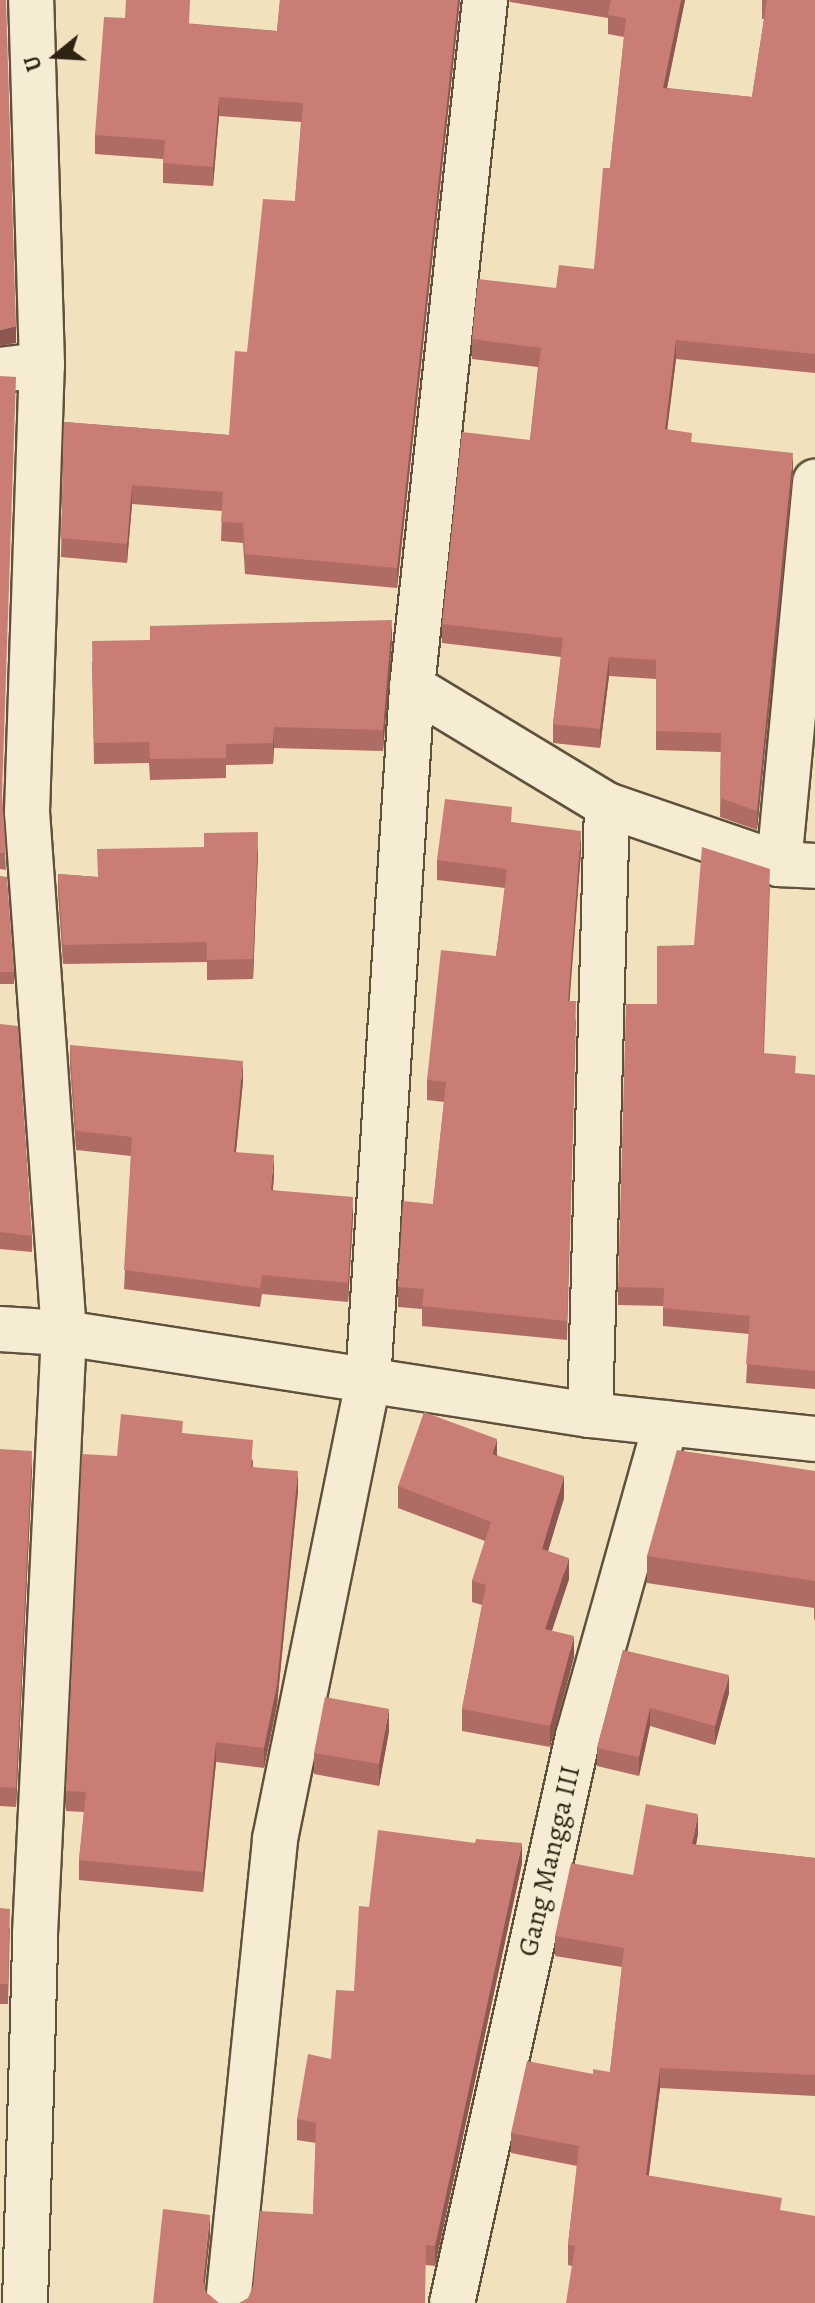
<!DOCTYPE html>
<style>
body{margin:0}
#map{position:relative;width:815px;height:2303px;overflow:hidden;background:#f1e1bc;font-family:Alegreya,serif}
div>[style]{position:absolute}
.roads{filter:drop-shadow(2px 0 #5f523d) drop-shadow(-2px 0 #5f523d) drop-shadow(0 2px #5f523d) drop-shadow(0 -2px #5f523d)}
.street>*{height:44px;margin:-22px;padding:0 22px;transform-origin:22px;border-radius:22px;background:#f6ecd3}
.wall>*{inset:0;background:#ae6c64}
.shaded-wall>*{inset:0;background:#8d5851}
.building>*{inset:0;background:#ca7d74}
span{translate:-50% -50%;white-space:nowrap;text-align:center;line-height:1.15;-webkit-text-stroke:8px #f6ecd3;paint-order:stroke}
.street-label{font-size:28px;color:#2e2213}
.north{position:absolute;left:16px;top:16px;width:80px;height:80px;-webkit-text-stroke:6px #f6ecd3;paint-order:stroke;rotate:252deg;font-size:22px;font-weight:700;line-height:32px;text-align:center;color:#2e2213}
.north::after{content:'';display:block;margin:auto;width:28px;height:36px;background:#2e2213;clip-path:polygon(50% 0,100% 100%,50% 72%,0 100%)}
</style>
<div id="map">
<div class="roads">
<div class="street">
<i style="left:0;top:370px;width:42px;rotate:-6.8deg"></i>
<i style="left:412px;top:687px;width:228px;rotate:31.2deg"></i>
<i style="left:607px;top:805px;width:182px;rotate:18.9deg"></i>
<i style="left:779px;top:864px;width:36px;rotate:3deg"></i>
<i style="left:779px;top:864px;width:384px;rotate:-84.6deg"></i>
<i style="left:0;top:1329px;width:64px;rotate:3.6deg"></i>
<i style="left:64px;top:1333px;width:532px;rotate:8.86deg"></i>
<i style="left:590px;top:1415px;width:226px;rotate:6.1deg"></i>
<i style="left:590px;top:1415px;width:610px;rotate:-88.4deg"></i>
<i style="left:25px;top:2303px;width:369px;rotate:-88.4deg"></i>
<i style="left:35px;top:1934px;width:602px;rotate:-87.24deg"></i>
<i style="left:64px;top:1333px;width:522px;rotate:-94.06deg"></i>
<i style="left:27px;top:812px;width:447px;rotate:-88.1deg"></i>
<i style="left:42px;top:365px;width:365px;rotate:-91.7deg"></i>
<i style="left:228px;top:2303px;width:466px;rotate:-84.2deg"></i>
<i style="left:275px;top:1839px;width:467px;rotate:-78.5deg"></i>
<i style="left:368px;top:1381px;width:695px;rotate:-86.37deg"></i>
<i style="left:412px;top:687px;width:691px;rotate:-83.93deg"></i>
<i style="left:452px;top:2303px;width:581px;rotate:-77.47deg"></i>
<i style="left:578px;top:1736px;width:325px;rotate:-74.3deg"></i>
</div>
</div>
<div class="wall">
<i style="clip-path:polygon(280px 0,460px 0,397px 588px,245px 574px,243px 543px,221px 541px,222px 511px,132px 504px,127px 563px,61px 557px,64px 422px,229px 435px,247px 352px,295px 201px,301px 122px,219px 116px,213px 186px,163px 183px,163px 159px,95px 154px,95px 135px,125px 18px,277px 31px)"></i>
<i style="clip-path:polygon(509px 0,685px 0,667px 88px,752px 97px,764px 19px,762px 19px,762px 0,815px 0,815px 373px,676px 359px,667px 429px,692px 442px,793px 472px,757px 830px,720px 817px,721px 752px,656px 750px,656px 679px,609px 676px,600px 748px,553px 743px,553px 724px,561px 657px,442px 643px,442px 624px,530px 440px,538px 367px,472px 359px,472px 339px,556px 288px,594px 269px,610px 168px,624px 37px,608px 34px,608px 18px,510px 2px)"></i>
<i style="clip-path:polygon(0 376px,2px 800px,6px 870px,0 869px)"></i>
<i style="clip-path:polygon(392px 641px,383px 751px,274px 748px,273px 764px,226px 765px,226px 778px,150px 780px,149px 763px,94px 764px,92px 662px)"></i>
<i style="clip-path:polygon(512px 822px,581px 851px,569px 1001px,576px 1021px,567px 1340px,422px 1326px,422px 1309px,398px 1307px,398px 1287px,433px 1204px,444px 1102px,427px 1100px,427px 1080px,496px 956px,505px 888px,437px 880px,437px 860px)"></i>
<i style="clip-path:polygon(258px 852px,253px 979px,207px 980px,207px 962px,63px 964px,58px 893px,58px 874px,97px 877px)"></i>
<i style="clip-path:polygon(0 876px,14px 972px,14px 984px,0 984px)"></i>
<i style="clip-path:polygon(770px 887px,764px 1053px,796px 1074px,815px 1075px,815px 1389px,746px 1383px,749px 1334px,663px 1326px,663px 1306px,618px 1305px,618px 1287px,657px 1004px,694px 945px)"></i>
<i style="clip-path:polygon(0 1024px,32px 1236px,32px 1252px,0 1249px)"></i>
<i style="clip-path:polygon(70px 1045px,243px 1081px,236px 1152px,274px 1175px,273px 1190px,353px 1217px,348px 1302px,262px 1294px,260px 1307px,124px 1289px,131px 1156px,76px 1150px,70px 1065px)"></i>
<i style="clip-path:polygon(183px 1433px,253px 1460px,253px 1467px,298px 1491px,277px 1705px,264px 1768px,216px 1762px,203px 1892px,79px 1880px,79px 1860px,84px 1812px,66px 1811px,66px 1791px,117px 1456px)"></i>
<i style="clip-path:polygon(0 1449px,32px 1470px,16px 1807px,0 1806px)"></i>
<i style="clip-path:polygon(497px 1455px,564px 1498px,548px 1551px,569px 1579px,552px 1631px,574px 1657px,550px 1747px,462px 1731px,462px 1709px,482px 1605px,472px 1602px,472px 1581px,485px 1541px,398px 1508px,398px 1486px)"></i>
<i style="clip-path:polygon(815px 1471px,815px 1620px,814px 1619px,814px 1608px,647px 1583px,647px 1556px)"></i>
<i style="clip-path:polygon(623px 1650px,729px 1693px,715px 1745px,650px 1726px,639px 1776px,597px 1766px,597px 1748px)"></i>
<i style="clip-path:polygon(389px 1731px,379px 1786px,314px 1774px,314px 1753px)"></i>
<i style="clip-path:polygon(698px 1834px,696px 1845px,815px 1858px,815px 2096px,660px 2088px,649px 2175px,572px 2266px,568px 2265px,568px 2245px,577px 2166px,511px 2153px,511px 2133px,593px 2074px,610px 2072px,622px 1967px,555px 1956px,555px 1936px,633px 1875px)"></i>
<i style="clip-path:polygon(522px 1863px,435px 2266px,426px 2265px,248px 2298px,313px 2214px,316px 2143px,297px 2140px,297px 2119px,331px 2059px,354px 1991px,369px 1907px)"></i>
<i style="clip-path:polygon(0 1908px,10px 1929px,8px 2004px,0 2004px)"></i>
</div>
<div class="shaded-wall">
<i style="clip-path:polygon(458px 0,460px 0,397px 588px,397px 568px)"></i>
<i style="clip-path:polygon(681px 0,685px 0,663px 107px,663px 88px)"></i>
<i style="clip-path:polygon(219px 97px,219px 116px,213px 186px,213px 167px)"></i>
<i style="clip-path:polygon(16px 326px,16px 343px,0 346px,0 330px)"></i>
<i style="clip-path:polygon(676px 340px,676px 359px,665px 448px,665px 429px)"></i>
<i style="clip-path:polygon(793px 453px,793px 472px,757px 830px,757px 811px)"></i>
<i style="clip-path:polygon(132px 485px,132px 504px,127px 563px,127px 544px)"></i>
<i style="clip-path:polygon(392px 620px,392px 641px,383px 751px,383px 730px)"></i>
<i style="clip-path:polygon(609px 657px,609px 676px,600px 748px,600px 729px)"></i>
<i style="clip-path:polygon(274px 727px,274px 748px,273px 764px,273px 743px)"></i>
<i style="clip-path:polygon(581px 831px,581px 851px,568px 1021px,568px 1001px)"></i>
<i style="clip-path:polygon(258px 832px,258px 852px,253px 979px,253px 959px)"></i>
<i style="clip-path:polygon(243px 1061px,243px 1081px,234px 1171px,234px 1152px)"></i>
<i style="clip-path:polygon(274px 1155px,274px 1175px,271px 1209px,271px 1190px)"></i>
<i style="clip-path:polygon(353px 1197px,353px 1217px,348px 1302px,348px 1283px)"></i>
<i style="clip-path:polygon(497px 1439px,497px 1461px,492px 1454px)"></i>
<i style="clip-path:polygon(32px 1451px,32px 1470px,16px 1807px,16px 1788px)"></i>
<i style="clip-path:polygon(298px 1471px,298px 1491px,277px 1705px,264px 1768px,264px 1748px)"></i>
<i style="clip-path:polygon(564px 1476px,564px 1498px,542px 1571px,542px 1549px)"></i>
<i style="clip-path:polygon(569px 1558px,569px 1579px,545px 1651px,545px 1629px)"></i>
<i style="clip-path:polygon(574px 1636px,574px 1657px,550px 1747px,550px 1726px)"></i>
<i style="clip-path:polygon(729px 1675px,729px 1693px,715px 1745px,715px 1726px)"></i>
<i style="clip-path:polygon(650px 1708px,650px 1726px,639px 1776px,639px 1757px)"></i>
<i style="clip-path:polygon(389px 1709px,389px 1731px,379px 1786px,379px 1764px)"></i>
<i style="clip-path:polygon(216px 1742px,216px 1762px,203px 1892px,203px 1872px)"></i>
<i style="clip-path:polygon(698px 1814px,698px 1834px,692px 1865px,692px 1844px)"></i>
<i style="clip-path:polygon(522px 1843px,522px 1863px,435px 2266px,435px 2246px)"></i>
<i style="clip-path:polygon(660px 2068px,660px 2088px,646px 2195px,646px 2175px)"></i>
<i style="clip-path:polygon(210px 2215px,210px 2237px,203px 2301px,203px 2280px)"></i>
</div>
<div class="building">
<i style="clip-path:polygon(0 0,6px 0,16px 326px,0 330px)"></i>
<i style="clip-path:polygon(126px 0,190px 0,189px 24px,277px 31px,280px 0,458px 0,397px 568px,245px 554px,243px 523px,221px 522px,223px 492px,132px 485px,127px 544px,61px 538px,64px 422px,229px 435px,235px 351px,247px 352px,263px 199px,295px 201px,303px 103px,219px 97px,213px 167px,163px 163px,165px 140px,95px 135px,104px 17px,125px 18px)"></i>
<i style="clip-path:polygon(611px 0,681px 0,663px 88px,752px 97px,767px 0,765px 0,815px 0,815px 354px,676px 340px,665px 429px,692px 433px,691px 442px,793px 453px,757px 811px,720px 798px,721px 733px,656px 731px,656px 660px,609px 657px,600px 729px,553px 724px,563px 638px,442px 624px,462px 432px,530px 440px,541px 348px,472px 339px,478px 279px,556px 288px,559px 265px,594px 269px,603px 168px,610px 168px,626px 18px,608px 15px)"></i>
<i style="clip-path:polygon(0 376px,16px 377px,2px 794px,6px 853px,0 853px)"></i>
<i style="clip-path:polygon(392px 620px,383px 730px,274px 727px,273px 743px,226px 744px,226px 758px,150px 759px,149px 742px,94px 743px,92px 641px,150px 640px,150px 626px)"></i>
<i style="clip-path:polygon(445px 799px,512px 807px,511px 822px,581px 831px,568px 1001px,576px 1001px,567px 1321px,422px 1306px,424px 1289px,398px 1287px,403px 1201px,433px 1204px,446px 1082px,427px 1080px,441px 950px,496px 956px,507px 869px,437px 860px)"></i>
<i style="clip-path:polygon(258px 832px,253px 959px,207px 960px,207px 942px,63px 945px,58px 874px,98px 877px,97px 849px,204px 847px,204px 833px)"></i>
<i style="clip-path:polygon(702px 847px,770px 869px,763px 1053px,796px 1056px,795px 1073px,815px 1075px,815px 1371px,746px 1364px,750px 1316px,663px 1308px,664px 1288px,618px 1287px,626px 1004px,657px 1004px,657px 946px,694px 945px)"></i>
<i style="clip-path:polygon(0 876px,7px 877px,14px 972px,0 972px)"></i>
<i style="clip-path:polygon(0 1024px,18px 1026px,32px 1236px,0 1232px)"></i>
<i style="clip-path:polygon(70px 1045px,243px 1061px,234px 1152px,274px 1155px,271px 1190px,353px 1197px,348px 1283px,262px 1275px,260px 1288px,124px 1270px,132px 1137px,76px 1131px)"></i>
<i style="clip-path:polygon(424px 1412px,497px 1439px,492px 1454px,564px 1476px,542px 1549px,569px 1558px,545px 1629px,574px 1636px,550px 1726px,462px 1709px,486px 1585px,472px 1581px,491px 1522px,398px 1486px)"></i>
<i style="clip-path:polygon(121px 1414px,183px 1421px,182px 1433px,253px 1440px,251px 1467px,298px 1471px,277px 1685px,264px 1748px,216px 1742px,203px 1872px,79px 1860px,86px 1792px,66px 1791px,82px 1454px,117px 1456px)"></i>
<i style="clip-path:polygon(0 1449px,32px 1451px,16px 1788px,0 1787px)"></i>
<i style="clip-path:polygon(677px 1450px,815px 1471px,815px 1581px,647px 1556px)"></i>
<i style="clip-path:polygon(623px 1650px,729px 1675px,715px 1726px,650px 1708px,639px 1757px,597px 1748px)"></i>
<i style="clip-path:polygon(325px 1697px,389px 1709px,379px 1764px,314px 1753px)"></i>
<i style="clip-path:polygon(646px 1804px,698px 1814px,692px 1844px,815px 1858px,815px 2075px,660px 2068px,646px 2175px,782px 2198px,780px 2210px,815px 2216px,815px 2303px,566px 2303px,575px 2246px,568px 2245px,579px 2146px,511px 2133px,527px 2061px,593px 2074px,593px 2069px,610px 2072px,624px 1948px,555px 1936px,571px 1863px,633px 1875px)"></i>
<i style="clip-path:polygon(378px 1830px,475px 1843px,476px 1839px,522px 1843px,435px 2246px,426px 2245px,425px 2303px,239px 2303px,248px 2298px,253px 2286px,260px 2211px,313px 2214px,316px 2123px,297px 2119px,308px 2054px,331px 2059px,336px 1990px,354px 1991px,359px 1906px,369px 1907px)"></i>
<i style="clip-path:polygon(0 1908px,10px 1909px,8px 1984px,0 1984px)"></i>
<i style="clip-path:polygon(163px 2209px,210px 2215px,203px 2280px,206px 2292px,219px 2303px,153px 2303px)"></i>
</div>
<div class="street-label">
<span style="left:549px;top:1861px;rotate:-77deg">Gang Mangga III</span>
</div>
<div class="north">U</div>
</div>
